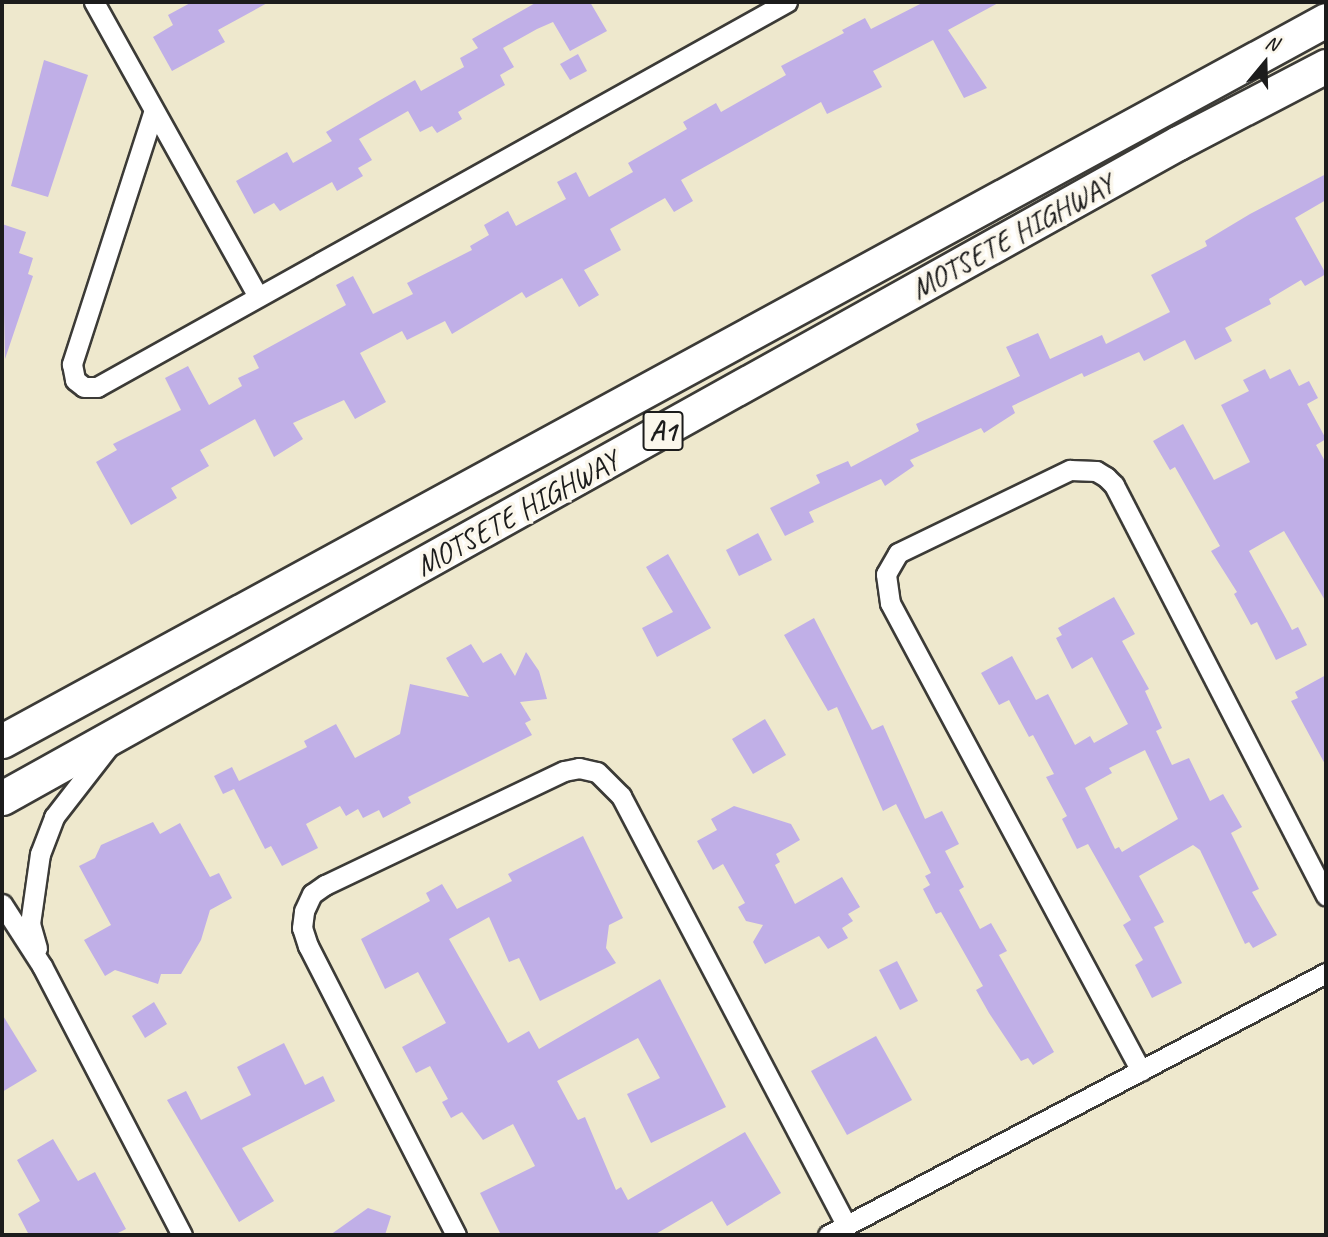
<!DOCTYPE html>
<style>
body{margin:0}
#map{position:relative;width:1328px;height:1237px;overflow:hidden;background:#eee8cd;font-family:Caveat,sans-serif}
div>[style]{position:absolute}
.building>*{inset:0;background:#c0afe7}
.roads{filter:drop-shadow(2px 0 #3c3b37) drop-shadow(-2px 0 #3c3b37) drop-shadow(0 2px #3c3b37) drop-shadow(0 -2px #3c3b37)}
.minor>*{height:19px;margin:-9.5px;padding:0 9.5px;transform-origin:9.5px;border-radius:9.5px;background:#fff}
.trunk>*{height:33px;margin:-16.5px;padding:0 16.5px;transform-origin:16.5px;border-radius:16.5px;background:#fff}
span{translate:-50% -50%;white-space:nowrap;text-align:center;line-height:1.15;-webkit-text-stroke:7px #fbf7ec;paint-order:stroke}
.shield-label span{padding:2px 5px;background:#fbf7ec;border:2px solid;border-radius:5px;-webkit-text-stroke-width:0}
.shield-label{font-size:28px;color:#1c1c1c;font-weight:700}
.street-label{font-size:30px;color:#1c1c1c}
.frame{position:absolute;inset:0;border:4px solid #1c1c1c;pointer-events:none}
.north{position:absolute;left:1230px;top:28px;width:70px;height:70px;-webkit-text-stroke:5px #fbf7ec;paint-order:stroke;rotate:19deg;font-size:19px;font-weight:700;line-height:28px;text-align:center;color:#1c1c1c}
.north::after{content:'';display:block;margin:auto;width:24px;height:32px;background:#1c1c1c;clip-path:polygon(50% 0,100% 100%,50% 72%,0 100%)}
</style>
<div id="map">
<div class="building">
<i style="clip-path:polygon(192px 2px,269px 2px,218px 30px,225px 42px,172px 71px,153px 37px,173px 25px,168px 15px)"></i>
<i style="clip-path:polygon(537px 2px,590px 2px,607px 31px,570px 51px,553px 22px,537px 29px,503px 48px,514px 67px,500px 75px,505px 85px,458px 112px,462px 119px,437px 133px,432px 126px,420px 132px,408px 111px,359px 139px,372px 160px,358px 168px,363px 176px,337px 191px,332px 182px,280px 211px,274px 203px,254px 214px,236px 181px,287px 152px,293px 163px,332px 141px,326px 132px,382px 99px,415px 80px,421px 91px,464px 67px,460px 58px,478px 48px,472px 39px)"></i>
<i style="clip-path:polygon(924px 2px,1000px 2px,948px 30px,987px 88px,964px 98px,933px 40px,873px 71px,882px 87px,827px 114px,821px 102px,681px 180px,693px 201px,674px 212px,665px 198px,610px 229px,621px 250px,584px 270px,599px 295px,579px 307px,562px 278px,526px 298px,522px 292px,452px 334px,445px 321px,407px 340px,402px 331px,360px 353px,386px 402px,355px 419px,344px 400px,293px 423px,303px 439px,274px 457px,255px 419px,200px 450px,209px 466px,171px 488px,177px 498px,131px 525px,96px 462px,117px 450px,113px 444px,181px 410px,165px 378px,188px 366px,209px 405px,242px 386px,238px 378px,259px 368px,253px 356px,346px 305px,336px 285px,353px 276px,373px 314px,413px 294px,407px 283px,472px 250px,470px 246px,489px 235px,484px 225px,508px 211px,516px 226px,566px 199px,557px 182px,576px 172px,589px 197px,633px 172px,628px 163px,687px 129px,683px 122px,716px 103px,721px 112px,786px 75px,781px 66px,844px 33px,842px 30px,865px 18px,871px 29px)"></i>
<i style="clip-path:polygon(578px 54px,587px 71px,570px 80px,560px 64px)"></i>
<i style="clip-path:polygon(44px 60px,88px 75px,48px 197px,11px 186px)"></i>
<i style="clip-path:polygon(1326px 174px,1326px 200px,1295px 218px,1326px 274px,1305px 286px,1301px 280px,1269px 299px,1271px 304px,1225px 328px,1232px 341px,1195px 360px,1185px 340px,1144px 361px,1139px 352px,1084px 377px,1082px 373px,1012px 406px,1015px 413px,984px 433px,981px 428px,910px 460px,914px 466px,885px 486px,881px 479px,809px 512px,814px 522px,785px 536px,770px 508px,820px 483px,816px 475px,848px 461px,851px 467px,919px 431px,916px 424px,1020px 376px,1006px 347px,1038px 333px,1050px 359px,1102px 335px,1106px 344px,1170px 312px,1151px 275px,1207px 246px,1205px 241px,1250px 214px)"></i>
<i style="clip-path:polygon(2px 224px,26px 232px,19px 253px,33px 258px,28px 274px,33px 276px,5px 359px)"></i>
<i style="clip-path:polygon(1265px 369px,1270px 379px,1290px 369px,1299px 386px,1309px 381px,1318px 398px,1307px 404px,1326px 439px,1316px 445px,1326px 463px,1326px 602px,1284px 531px,1249px 551px,1289px 624px,1292px 630px,1298px 627px,1307px 645px,1276px 660px,1257px 622px,1251px 625px,1234px 594px,1237px 592px,1211px 551px,1220px 546px,1175px 467px,1170px 470px,1153px 441px,1183px 424px,1214px 480px,1250px 462px,1221px 405px,1249px 391px,1243px 380px)"></i>
<i style="clip-path:polygon(758px 533px,772px 560px,739px 576px,726px 550px)"></i>
<i style="clip-path:polygon(668px 554px,711px 628px,657px 657px,642px 628px,673px 612px,646px 567px)"></i>
<i style="clip-path:polygon(evenodd,1114px 597px,1135px 634px,1122px 641px,1149px 689px,1145px 691px,1162px 728px,1156px 731px,1172px 765px,1189px 758px,1210px 801px,1223px 794px,1242px 827px,1231px 833px,1259px 889px,1252px 892px,1277px 935px,1253px 948px,1249px 942px,1245px 944px,1200px 850px,1193px 845px,1139px 876px,1164px 922px,1154px 927px,1182px 983px,1152px 998px,1135px 965px,1143px 960px,1123px 925px,1131px 920px,1088px 844px,1077px 849px,1062px 819px,1067px 816px,1046px 777px,1054px 774px,1033px 735px,1029px 737px,1009px 700px,999px 705px,981px 673px,1012px 656px,1036px 700px,1048px 694px,1075px 745px,1090px 736px,1094px 743px,1128px 724px,1092px 657px,1072px 669px,1056px 638px,1062px 635px,1058px 628px,1114px 597px,1145px 750px,1178px 819px,1122px 852px,1119px 847px,1115px 849px,1085px 788px,1112px 773px,1109px 768px,1145px 750px)"></i>
<i style="clip-path:polygon(814px 618px,872px 730px,883px 725px,925px 819px,942px 811px,959px 844px,945px 851px,964px 887px,959px 890px,980px 929px,991px 923px,1007px 951px,999px 955px,1054px 1052px,1033px 1065px,1028px 1058px,1021px 1061px,989px 1013px,976px 990px,983px 986px,941px 912px,936px 914px,923px 889px,930px 885px,925px 876px,931px 873px,896px 804px,883px 811px,837px 707px,828px 711px,784px 635px)"></i>
<i style="clip-path:polygon(471px 644px,483px 663px,501px 653px,515px 676px,526px 652px,539px 671px,547px 699px,520px 702px,531px 720px,525px 723px,532px 735px,408px 797px,411px 803px,383px 818px,379px 810px,363px 818px,358px 809px,346px 816px,340px 806px,306px 824px,318px 848px,282px 866px,271px 846px,265px 849px,234px 789px,223px 794px,214px 776px,232px 767px,239px 781px,307px 747px,304px 741px,336px 724px,355px 758px,400px 734px,410px 684px,469px 697px,446px 658px)"></i>
<i style="clip-path:polygon(1326px 675px,1326px 766px,1291px 701px,1298px 698px,1295px 692px)"></i>
<i style="clip-path:polygon(765px 719px,786px 755px,753px 774px,732px 739px)"></i>
<i style="clip-path:polygon(734px 806px,791px 824px,800px 840px,776px 854px,780px 862px,775px 865px,795px 904px,842px 877px,860px 907px,848px 914px,853px 921px,842px 928px,848px 938px,828px 949px,819px 936px,765px 964px,753px 942px,763px 925px,746px 921px,738px 907px,745px 903px,723px 864px,713px 870px,697px 841px,717px 830px,711px 819px)"></i>
<i style="clip-path:polygon(153px 822px,160px 834px,180px 823px,210px 877px,219px 873px,232px 898px,210px 910px,201px 940px,181px 974px,161px 974px,158px 984px,115px 970px,105px 976px,84px 940px,111px 925px,79px 866px,95px 858px,101px 845px)"></i>
<i style="clip-path:polygon(583px 836px,623px 918px,609px 925px,606px 948px,616px 963px,540px 1001px,519px 958px,509px 962px,489px 917px,449px 939px,508px 1043px,529px 1031px,539px 1049px,660px 979px,726px 1107px,651px 1143px,627px 1094px,660px 1078px,638px 1038px,557px 1081px,578px 1120px,585px 1117px,616px 1190px,621px 1187px,628px 1200px,745px 1132px,781px 1193px,727px 1226px,712px 1201px,654px 1235px,501px 1235px,480px 1193px,535px 1166px,513px 1124px,483px 1140px,462px 1112px,451px 1118px,442px 1102px,448px 1099px,430px 1066px,416px 1073px,402px 1047px,446px 1023px,418px 972px,385px 989px,361px 939px,430px 901px,426px 893px,442px 884px,457px 909px,512px 881px,508px 874px)"></i>
<i style="clip-path:polygon(897px 961px,918px 1001px,900px 1010px,879px 970px)"></i>
<i style="clip-path:polygon(154px 1002px,167px 1024px,145px 1038px,132px 1016px)"></i>
<i style="clip-path:polygon(2px 1014px,37px 1071px,2px 1092px)"></i>
<i style="clip-path:polygon(876px 1036px,912px 1100px,847px 1135px,811px 1071px)"></i>
<i style="clip-path:polygon(284px 1043px,305px 1085px,323px 1076px,335px 1101px,242px 1148px,274px 1201px,239px 1222px,167px 1100px,186px 1091px,201px 1120px,251px 1095px,237px 1067px)"></i>
<i style="clip-path:polygon(53px 1139px,78px 1181px,95px 1172px,126px 1229px,114px 1235px,29px 1235px,18px 1214px,40px 1201px,17px 1160px)"></i>
<i style="clip-path:polygon(368px 1208px,391px 1216px,385px 1235px,330px 1235px)"></i>
</div>
<div class="roads">
<div class="minor">
<i style="left:94px;top:2px;width:335px;rotate:60.9deg"></i>
<i style="left:153px;top:113px;width:264px;rotate:107.9deg"></i>
<i style="left:72px;top:364px;width:16px;rotate:79deg"></i>
<i style="left:75px;top:380px;width:11px;rotate:38deg"></i>
<i style="left:84px;top:387px;width:13px"></i>
<i style="left:97px;top:387px;width:790px;rotate:-29.16deg"></i>
<i style="left:2px;top:904px;width:74px;rotate:57.2deg"></i>
<i style="left:42px;top:966px;width:303px;rotate:62.5deg"></i>
<i style="left:37px;top:948px;width:25px;rotate:-106deg"></i>
<i style="left:30px;top:924px;width:71px;rotate:-81.9deg"></i>
<i style="left:40px;top:854px;width:40px;rotate:-69deg"></i>
<i style="left:54px;top:817px;width:90px;rotate:-52.2deg"></i>
<i style="left:1141px;top:1071px;width:531px;rotate:-118.21deg"></i>
<i style="left:890px;top:603px;width:29px;rotate:-98deg"></i>
<i style="left:886px;top:574px;width:24px;rotate:-60deg"></i>
<i style="left:898px;top:553px;width:191px;rotate:-25.8deg"></i>
<i style="left:1070px;top:470px;width:26px;rotate:2deg"></i>
<i style="left:1096px;top:471px;width:12px;rotate:31deg"></i>
<i style="left:1106px;top:477px;width:11px;rotate:45deg"></i>
<i style="left:1114px;top:485px;width:462px;rotate:62.7deg"></i>
<i style="left:456px;top:1235px;width:325px;rotate:-117.1deg"></i>
<i style="left:308px;top:946px;width:19px;rotate:-108deg"></i>
<i style="left:302px;top:928px;width:17px;rotate:-83deg"></i>
<i style="left:304px;top:911px;width:19px;rotate:-65deg"></i>
<i style="left:312px;top:894px;width:16px;rotate:-35deg"></i>
<i style="left:325px;top:885px;width:265px;rotate:-25.5deg"></i>
<i style="left:564px;top:771px;width:15px;rotate:-11deg"></i>
<i style="left:579px;top:768px;width:18px;rotate:13deg"></i>
<i style="left:597px;top:772px;width:34px;rotate:45deg"></i>
<i style="left:621px;top:796px;width:484px;rotate:62.3deg"></i>
<i style="left:828px;top:1235px;width:563px;rotate:-27.75deg"></i>
</div>
<div class="trunk">
<i style="left:2px;top:741px;width:1508px;rotate:-28.57deg"></i>
<i style="left:2px;top:798px;width:1346px;rotate:-29.12deg"></i>
<i style="left:1178px;top:143px;width:167px;rotate:-27.5deg"></i>
</div>
</div>
<div class="shield-label">
<span style="left:663px;top:431px">A1</span>
</div>
<div class="street-label">
<span style="left:1012px;top:236px;rotate:-29deg">MOTSETE HIGHWAY</span>
<span style="left:517px;top:513px;rotate:-29deg">MOTSETE HIGHWAY</span>
</div>
<div class="frame"></div>
<div class="north">N</div>
</div>
